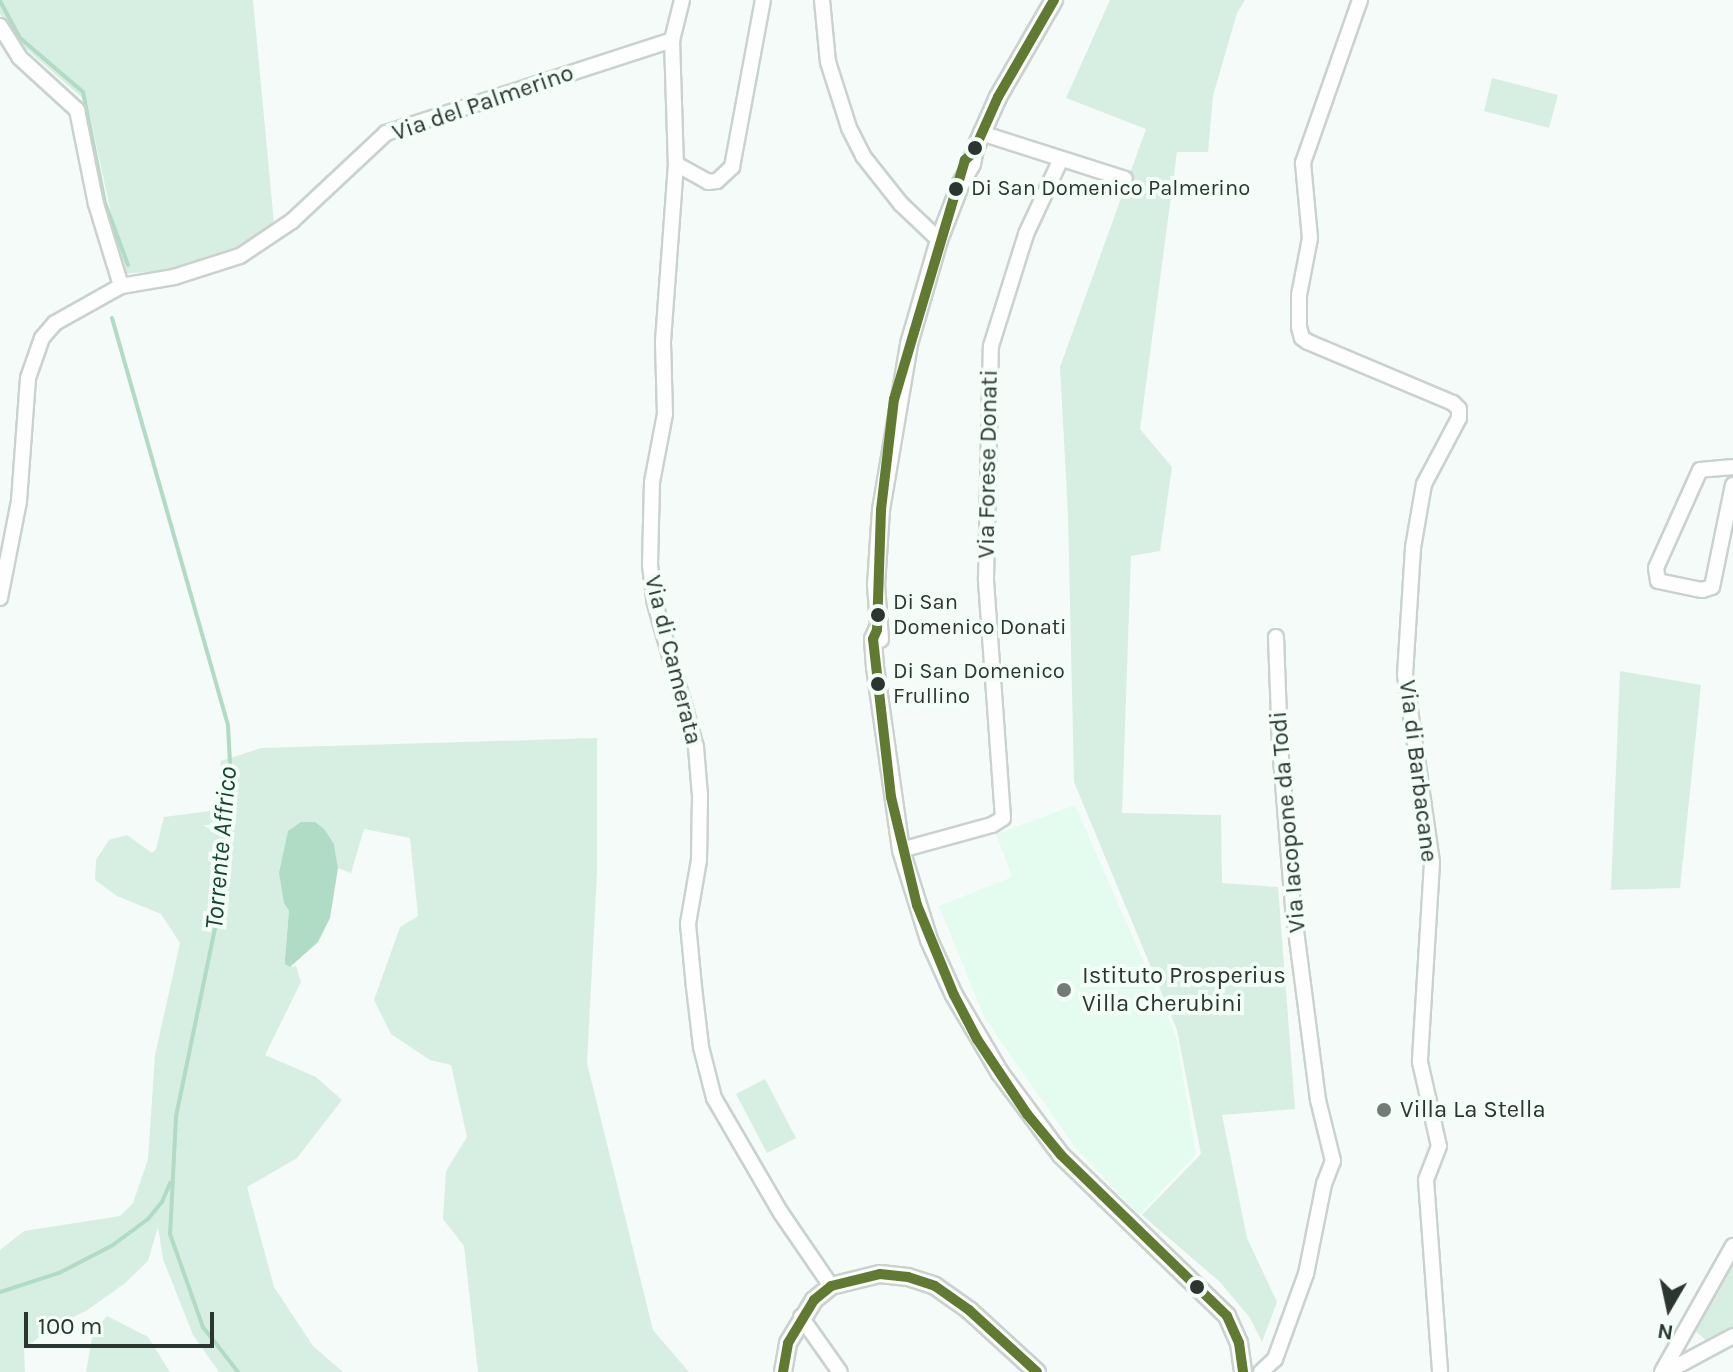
<!DOCTYPE html>
<style>
body{margin:0}
#map{position:relative;width:1733px;height:1372px;overflow:hidden;background:#f5fbf8;font-family:Karla,sans-serif}
div>[style]{position:absolute}
.built>*{inset:0;background:#e4fcef}
.green>*{inset:0;background:#d7efe2}
.water>*{inset:0;background:#b0dbc4}
.stream>*{height:4px;margin:-2px;padding:0 2px;transform-origin:2px;border-radius:2px;background:#b0dbc4}
.roads{filter:drop-shadow(2px 0 #cad2ce) drop-shadow(-2px 0 #cad2ce) drop-shadow(0 2px #cad2ce) drop-shadow(0 -2px #cad2ce)}
.minor>*{height:14px;margin:-7px;padding:0 7px;transform-origin:7px;border-radius:7px;background:#fefefe}
.major>*{height:16px;margin:-8px;padding:0 8px;transform-origin:8px;border-radius:8px;background:#fefefe}
.bus-1>*{height:10px;margin:-5px;padding:0 5px;transform-origin:5px;border-radius:5px;background:#607b31}
.dots>*{width:22px;height:22px;translate:-50% -50%;box-sizing:border-box;border:4px solid #f2fef7;border-radius:50%}
span{translate:-50% -50%;white-space:nowrap;text-align:center;line-height:1.15;-webkit-text-stroke:8px #f2fef7;paint-order:stroke}
.bus-label{font-size:22px;color:#2b3630}
.left{translate:0 -50%;text-align:left}
.street-label{font-size:24px;color:#2b3630}
.poi-label{font-size:24px;color:#2b3630}
.water-label{font-size:26px;color:#174531;font-style:italic}
.north{position:absolute;left:1629px;top:1268px;width:80px;height:80px;-webkit-text-stroke:6px #f2fef7;paint-order:stroke;rotate:189deg;font-size:22px;font-weight:700;line-height:32px;text-align:center;color:#2b3630}
.north::after{content:'';display:block;margin:auto;width:28px;height:36px;background:#2b3630;clip-path:polygon(50% 0,100% 100%,50% 72%,0 100%)}
.scale{position:absolute;left:24px;top:1312px;width:190px;height:36px;box-sizing:border-box;border:4px solid #2b3630;border-top:0;padding-left:10px;font-size:24px;line-height:28px;white-space:nowrap;color:#2b3630;-webkit-text-stroke:6px #f2fef7;paint-order:stroke}
</style>
<div id="map">
<div class="built">
<i style="clip-path:polygon(1075px 805px,1176px 1036px,1196px 1154px,1139px 1215px,1075px 1147px,985px 1019px,939px 906px,1012px 877px,996px 834px)"></i>
</div>
<div class="green">
<i style="clip-path:polygon(0 0,253px 0,274px 223px,237px 247px,168px 270px,124px 274px,87px 102px,17px 41px,0 14px)"></i>
<i style="clip-path:polygon(1110px 0,1245px 0,1237px 13px,1213px 96px,1208px 152px,1177px 152px,1140px 429px,1172px 467px,1160px 551px,1131px 556px,1122px 813px,1221px 815px,1222px 883px,1278px 887px,1295px 1109px,1222px 1115px,1247px 1238px,1277px 1302px,1262px 1342px,1250px 1318px,1220px 1282px,1142px 1215px,1201px 1154px,1177px 1030px,1074px 782px,1068px 515px,1060px 367px,1146px 129px,1066px 98px)"></i>
<i style="clip-path:polygon(1492px 78px,1558px 95px,1549px 128px,1484px 111px)"></i>
<i style="clip-path:polygon(1620px 671px,1701px 685px,1680px 888px,1611px 890px)"></i>
<i style="clip-path:polygon(597px 738px,597px 873px,587px 1063px,653px 1330px,689px 1372px,478px 1372px,464px 1246px,443px 1219px,446px 1171px,467px 1137px,451px 1065px,430px 1060px,391px 1034px,374px 1000px,400px 927px,418px 916px,410px 838px,364px 829px,351px 873px,338px 868px,334px 844px,284px 903px,289px 911px,285px 958px,290px 967px,296px 966px,301px 982px,265px 1055px,316px 1077px,342px 1100px,297px 1158px,247px 1187px,274px 1287px,313px 1346px,343px 1372px,219px 1372px,193px 1335px,163px 1259px,158px 1227px,148px 1261px,124px 1284px,86px 1311px,52px 1327px,24px 1349px,25px 1372px,0 1372px,0 1250px,24px 1231px,120px 1216px,133px 1203px,148px 1159px,155px 1055px,180px 943px,161px 914px,117px 896px,95px 880px,96px 860px,109px 840px,127px 835px,152px 853px,156px 849px,164px 817px,217px 810px,221px 761px,261px 748px)"></i>
<i style="clip-path:polygon(765px 1079px,796px 1138px,767px 1153px,736px 1094px)"></i>
<i style="clip-path:polygon(1733px 1253px,1733px 1327px,1708px 1342px,1686px 1323px)"></i>
<i style="clip-path:polygon(107px 1316px,148px 1337px,170px 1372px,86px 1372px,93px 1332px)"></i>
</div>
<div class="water">
<i style="clip-path:polygon(301px 822px,315px 822px,324px 829px,334px 844px,338px 868px,330px 918px,318px 942px,290px 967px,285px 964px,285px 958px,289px 911px,284px 903px,279px 873px,288px 831px)"></i>
</div>
<div class="stream">
<i style="left:0;top:1px;width:42px;rotate:61.6deg"></i>
<i style="left:20px;top:38px;width:83px;rotate:40.6deg"></i>
<i style="left:83px;top:92px;width:113px;rotate:78.8deg"></i>
<i style="left:105px;top:203px;width:66px;rotate:69.6deg"></i>
<i style="left:112px;top:318px;width:424px;rotate:74.1deg"></i>
<i style="left:228px;top:726px;width:55px;rotate:86.9deg"></i>
<i style="left:231px;top:781px;width:89px;rotate:97.1deg"></i>
<i style="left:220px;top:869px;width:35px;rotate:90deg"></i>
<i style="left:220px;top:904px;width:217px;rotate:101.7deg"></i>
<i style="left:176px;top:1117px;width:117px;rotate:92.9deg"></i>
<i style="left:170px;top:1234px;width:99px;rotate:70.5deg"></i>
<i style="left:203px;top:1327px;width:57px;rotate:52.1deg"></i>
<i style="left:0;top:1292px;width:62px;rotate:-17.9deg"></i>
<i style="left:59px;top:1273px;width:61px;rotate:-27.4deg"></i>
<i style="left:113px;top:1245px;width:44px;rotate:-36.6deg"></i>
<i style="left:148px;top:1219px;width:22px;rotate:-51deg"></i>
<i style="left:162px;top:1202px;width:21px;rotate:-67deg"></i>
</div>
<div class="roads">
<div class="minor">
<i style="left:682px;top:0;width:41px;rotate:104deg"></i>
<i style="left:672px;top:40px;width:124px;rotate:88.2deg"></i>
<i style="left:676px;top:164px;width:179px;rotate:94.2deg"></i>
<i style="left:663px;top:343px;width:71px;rotate:88.4deg"></i>
<i style="left:665px;top:414px;width:69px;rotate:100.8deg"></i>
<i style="left:652px;top:482px;width:83px;rotate:91.4deg"></i>
<i style="left:650px;top:565px;width:35px;rotate:83deg"></i>
<i style="left:654px;top:600px;width:153px;rotate:74.1deg"></i>
<i style="left:696px;top:747px;width:49px;rotate:85.3deg"></i>
<i style="left:700px;top:796px;width:64px;rotate:90.9deg"></i>
<i style="left:699px;top:860px;width:65px;rotate:99.8deg"></i>
<i style="left:688px;top:924px;width:63px;rotate:84.6deg"></i>
<i style="left:694px;top:987px;width:60px;rotate:83.3deg"></i>
<i style="left:701px;top:1047px;width:53px;rotate:75.7deg"></i>
<i style="left:714px;top:1098px;width:133px;rotate:59.8deg"></i>
<i style="left:781px;top:1213px;width:88px;rotate:55.6deg"></i>
<i style="left:822px;top:0;width:62px;rotate:84.5deg"></i>
<i style="left:828px;top:62px;width:69px;rotate:72.3deg"></i>
<i style="left:849px;top:128px;width:31px;rotate:63deg"></i>
<i style="left:863px;top:156px;width:61px;rotate:51.6deg"></i>
<i style="left:901px;top:204px;width:52px;rotate:43.5deg"></i>
<i style="left:1360px;top:0;width:173px;rotate:109.3deg"></i>
<i style="left:1303px;top:163px;width:75px;rotate:84.7deg"></i>
<i style="left:1310px;top:238px;width:58px;rotate:100.9deg"></i>
<i style="left:1299px;top:295px;width:32px;rotate:90deg"></i>
<i style="left:1299px;top:327px;width:11px;rotate:75deg"></i>
<i style="left:1302px;top:338px;width:7px;rotate:34deg"></i>
<i style="left:1308px;top:342px;width:157px;rotate:22.8deg"></i>
<i style="left:1453px;top:403px;width:8px;rotate:45deg"></i>
<i style="left:1459px;top:409px;width:9px;rotate:90deg"></i>
<i style="left:1459px;top:418px;width:75px;rotate:117.9deg"></i>
<i style="left:1424px;top:484px;width:65px;rotate:99.8deg"></i>
<i style="left:1413px;top:548px;width:127px;rotate:93.6deg"></i>
<i style="left:1405px;top:675px;width:190px;rotate:81.8deg"></i>
<i style="left:1432px;top:863px;width:199px;rotate:93.5deg"></i>
<i style="left:1420px;top:1062px;width:86px;rotate:77.3deg"></i>
<i style="left:1439px;top:1146px;width:36px;rotate:111deg"></i>
<i style="left:1426px;top:1180px;width:193px;rotate:85.8deg"></i>
<i style="left:0;top:26px;width:36px;rotate:58deg"></i>
<i style="left:19px;top:57px;width:79px;rotate:42.4deg"></i>
<i style="left:77px;top:110px;width:96px;rotate:78.6deg"></i>
<i style="left:96px;top:204px;width:86px;rotate:73deg"></i>
<i style="left:981px;top:133px;width:151px;rotate:17.7deg"></i>
<i style="left:676px;top:164px;width:37px;rotate:29deg"></i>
<i style="left:708px;top:182px;width:9px;rotate:-6deg"></i>
<i style="left:717px;top:181px;width:21px;rotate:-43deg"></i>
<i style="left:732px;top:167px;width:170px;rotate:-79.5deg"></i>
<i style="left:1733px;top:467px;width:33px;rotate:175deg"></i>
<i style="left:1700px;top:470px;width:107px;rotate:114.2deg"></i>
<i style="left:1656px;top:568px;width:13px;rotate:81deg"></i>
<i style="left:1658px;top:581px;width:45px;rotate:11.6deg"></i>
<i style="left:1702px;top:590px;width:10px;rotate:-17deg"></i>
<i style="left:1712px;top:587px;width:104px;rotate:-78.4deg"></i>
<i style="left:0;top:598px;width:99px;rotate:-78.9deg"></i>
<i style="left:19px;top:501px;width:123px;rotate:-85.8deg"></i>
<i style="left:28px;top:378px;width:42px;rotate:-70.7deg"></i>
<i style="left:42px;top:338px;width:20px;rotate:-49deg"></i>
<i style="left:55px;top:323px;width:76px;rotate:-29.3deg"></i>
<i style="left:121px;top:286px;width:54px;rotate:-9.6deg"></i>
<i style="left:174px;top:277px;width:69px;rotate:-17.7deg"></i>
<i style="left:240px;top:256px;width:63px;rotate:-33.9deg"></i>
<i style="left:292px;top:221px;width:129px;rotate:-43.1deg"></i>
<i style="left:386px;top:133px;width:301px;rotate:-18deg"></i>
<i style="left:901px;top:850px;width:94px;rotate:-15.4deg"></i>
<i style="left:992px;top:825px;width:13px;rotate:-32deg"></i>
<i style="left:1003px;top:818px;width:241px;rotate:-94.1deg"></i>
<i style="left:986px;top:578px;width:232px;rotate:-88.8deg"></i>
<i style="left:991px;top:346px;width:117px;rotate:-72.6deg"></i>
<i style="left:1026px;top:234px;width:83px;rotate:-65deg"></i>
<i style="left:801px;top:1317px;width:67px;rotate:54.7deg"></i>
<i style="left:1261px;top:1372px;width:19px;rotate:-43deg"></i>
<i style="left:1275px;top:1359px;width:90px;rotate:-70deg"></i>
<i style="left:1306px;top:1274px;width:92px;rotate:-78.7deg"></i>
<i style="left:1324px;top:1184px;width:25px;rotate:-69deg"></i>
<i style="left:1333px;top:1161px;width:63px;rotate:-103.8deg"></i>
<i style="left:1318px;top:1100px;width:195px;rotate:-97.4deg"></i>
<i style="left:1293px;top:907px;width:162px;rotate:-94.6deg"></i>
<i style="left:1280px;top:746px;width:109px;rotate:-92.1deg"></i>
<i style="left:1662px;top:1372px;width:145px;rotate:-60.6deg"></i>
<i style="left:1666px;top:1372px;width:76px;rotate:-28.2deg"></i>
</div>
<div class="major">
<i style="left:877px;top:630px;width:10px;rotate:114deg"></i>
<i style="left:873px;top:639px;width:28px;rotate:86deg"></i>
<i style="left:875px;top:667px;width:185px;rotate:81.9deg"></i>
<i style="left:901px;top:850px;width:94px;rotate:72.7deg"></i>
<i style="left:929px;top:940px;width:60px;rotate:65.6deg"></i>
<i style="left:954px;top:995px;width:91px;rotate:59.5deg"></i>
<i style="left:1000px;top:1073px;width:102px;rotate:53.4deg"></i>
<i style="left:1061px;top:1155px;width:231px;rotate:44.1deg"></i>
<i style="left:1227px;top:1316px;width:30px;rotate:66deg"></i>
<i style="left:1239px;top:1343px;width:29px;rotate:82deg"></i>
<i style="left:880px;top:639px;width:54px;rotate:-94.2deg"></i>
<i style="left:876px;top:585px;width:75px;rotate:-86.2deg"></i>
<i style="left:881px;top:510px;width:168px;rotate:-80.4deg"></i>
<i style="left:909px;top:344px;width:108px;rotate:-73.9deg"></i>
<i style="left:939px;top:240px;width:61px;rotate:-68.9deg"></i>
<i style="left:961px;top:183px;width:22px;rotate:-60deg"></i>
<i style="left:972px;top:164px;width:15px;rotate:-79deg"></i>
<i style="left:975px;top:149px;width:57px;rotate:-66.1deg"></i>
<i style="left:998px;top:97px;width:112px;rotate:-60deg"></i>
<i style="left:783px;top:1372px;width:29px;rotate:-80deg"></i>
<i style="left:788px;top:1343px;width:50px;rotate:-58.8deg"></i>
<i style="left:814px;top:1300px;width:22px;rotate:-39deg"></i>
<i style="left:831px;top:1286px;width:50px;rotate:-13.8deg"></i>
<i style="left:880px;top:1274px;width:28px;rotate:6deg"></i>
<i style="left:908px;top:1277px;width:28px;rotate:18deg"></i>
<i style="left:935px;top:1286px;width:42px;rotate:35.2deg"></i>
<i style="left:969px;top:1310px;width:92px;rotate:42.4deg"></i>
</div>
</div>
<div class="bus-1">
<i style="left:1054px;top:0;width:112px;rotate:120deg"></i>
<i style="left:998px;top:97px;width:61px;rotate:114.1deg"></i>
<i style="left:973px;top:153px;width:11px;rotate:139deg"></i>
<i style="left:965px;top:160px;width:249px;rotate:106.5deg"></i>
<i style="left:894px;top:399px;width:112px;rotate:96.7deg"></i>
<i style="left:881px;top:510px;width:120px;rotate:91.9deg"></i>
<i style="left:877px;top:630px;width:10px;rotate:114deg"></i>
<i style="left:873px;top:639px;width:159px;rotate:83.5deg"></i>
<i style="left:891px;top:797px;width:111px;rotate:76.5deg"></i>
<i style="left:917px;top:905px;width:97px;rotate:67.7deg"></i>
<i style="left:954px;top:995px;width:50px;rotate:62.4deg"></i>
<i style="left:977px;top:1039px;width:90px;rotate:56.3deg"></i>
<i style="left:1027px;top:1114px;width:53px;rotate:50.3deg"></i>
<i style="left:1061px;top:1155px;width:231px;rotate:44.1deg"></i>
<i style="left:1227px;top:1316px;width:30px;rotate:66deg"></i>
<i style="left:1239px;top:1343px;width:29px;rotate:82deg"></i>
<i style="left:783px;top:1372px;width:29px;rotate:-80deg"></i>
<i style="left:788px;top:1343px;width:50px;rotate:-58.8deg"></i>
<i style="left:814px;top:1300px;width:22px;rotate:-39deg"></i>
<i style="left:831px;top:1286px;width:50px;rotate:-13.8deg"></i>
<i style="left:880px;top:1274px;width:28px;rotate:6deg"></i>
<i style="left:908px;top:1277px;width:28px;rotate:18deg"></i>
<i style="left:935px;top:1286px;width:42px;rotate:35.2deg"></i>
<i style="left:969px;top:1310px;width:92px;rotate:42.4deg"></i>
</div>
<div class="dots">
<i style="left:975px;top:148px;background:#2b3630"></i>
<i style="left:956px;top:189px;background:#2b3630"></i>
<i style="left:878px;top:615px;background:#2b3630"></i>
<i style="left:878px;top:684px;background:#2b3630"></i>
<i style="left:1064px;top:990px;background:#727b76"></i>
<i style="left:1384px;top:1110px;background:#727b76"></i>
<i style="left:1197px;top:1287px;background:#2b3630"></i>
</div>
<div class="bus-label">
<span class="left" style="left:971px;top:189px">Di San Domenico Palmerino</span>
<span class="left" style="left:893px;top:615px">Di San<br>Domenico Donati</span>
<span class="left" style="left:893px;top:684px">Di San Domenico<br>Frullino</span>
</div>
<div class="street-label">
<span style="left:483px;top:103px;rotate:-19deg">Via del Palmerino</span>
<span style="left:988px;top:464px;rotate:-89deg">Via Forese Donati</span>
<span style="left:673px;top:660px;rotate:76deg">Via di Camerata</span>
<span style="left:1418px;top:771px;rotate:83deg">Via di Barbacane</span>
<span style="left:1288px;top:822px;rotate:-95deg">Via Iacopone da Todi</span>
</div>
<div class="poi-label">
<span class="left" style="left:1082px;top:990px">Istituto Prosperius<br>Villa Cherubini</span>
<span class="left" style="left:1400px;top:1110px">Villa La Stella</span>
</div>
<div class="water-label">
<span style="left:221px;top:848px;rotate:-85deg">Torrente Affrico</span>
</div>
<div class="north">N</div>
<div class="scale">100 m</div>
</div>
